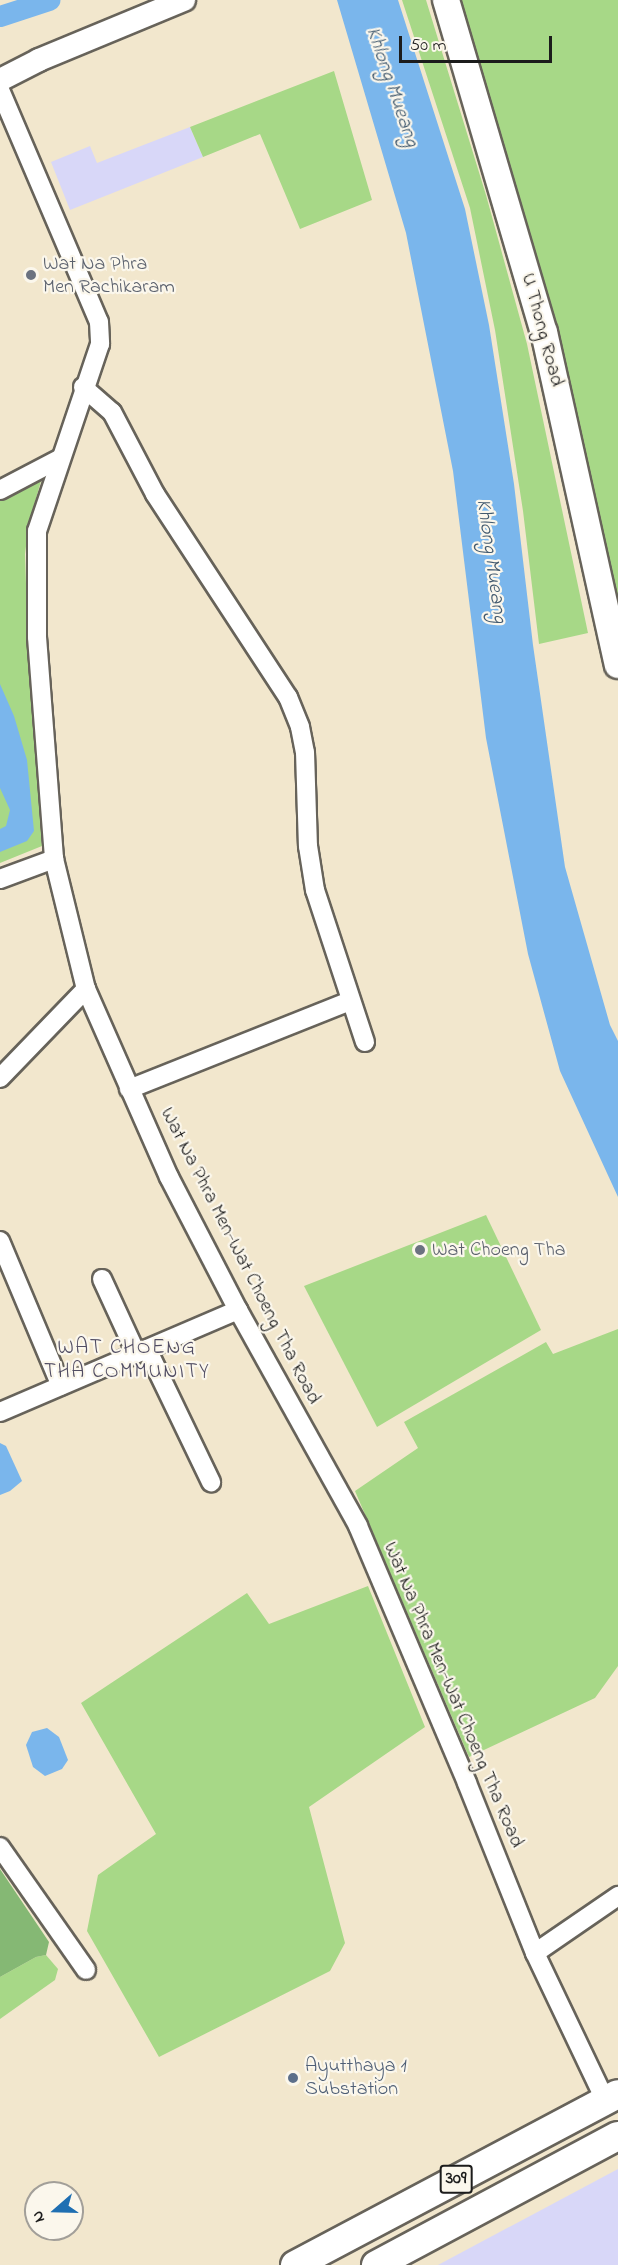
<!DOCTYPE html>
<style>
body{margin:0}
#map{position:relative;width:618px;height:2265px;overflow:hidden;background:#f2e7cd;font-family:"Indie Flower",sans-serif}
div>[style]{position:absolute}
.built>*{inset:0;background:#d8d7f8}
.green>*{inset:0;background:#a7d887}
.forest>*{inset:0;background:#85b874}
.water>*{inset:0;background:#7ab6ec}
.canal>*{height:21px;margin:-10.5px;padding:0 10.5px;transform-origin:10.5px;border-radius:10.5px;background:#7ab6ec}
.roads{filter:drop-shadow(2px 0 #67635a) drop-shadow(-2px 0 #67635a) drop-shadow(0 2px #67635a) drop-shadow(0 -2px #67635a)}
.minor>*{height:18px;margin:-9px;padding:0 9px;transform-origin:9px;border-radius:9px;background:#fff}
.tertiary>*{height:22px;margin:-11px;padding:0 11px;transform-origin:11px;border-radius:11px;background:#fff}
.secondary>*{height:26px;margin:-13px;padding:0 13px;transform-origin:13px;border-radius:13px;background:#fff}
.primary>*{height:28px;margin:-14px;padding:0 14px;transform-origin:14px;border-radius:14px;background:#fff}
.dots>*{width:16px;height:16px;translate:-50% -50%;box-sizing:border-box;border:3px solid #fbf7ec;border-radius:50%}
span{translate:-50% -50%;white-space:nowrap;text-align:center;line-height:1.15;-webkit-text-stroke:4.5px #fbf7ec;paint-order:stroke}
.shield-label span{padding:2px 4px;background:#fbf7ec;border:2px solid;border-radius:4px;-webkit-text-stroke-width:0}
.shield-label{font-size:18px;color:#1c1c1c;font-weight:700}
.worship-label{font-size:20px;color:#5b616d}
.left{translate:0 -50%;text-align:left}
.street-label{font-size:20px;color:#1c1c1c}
.service-label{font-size:20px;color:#4e5e75}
.water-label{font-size:21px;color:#425a6f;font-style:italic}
.neighbourhood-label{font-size:21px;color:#514d63;letter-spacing:1.5px}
.north{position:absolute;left:24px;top:2181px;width:60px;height:60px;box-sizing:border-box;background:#fbf7ec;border:2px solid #a29f99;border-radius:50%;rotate:250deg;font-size:16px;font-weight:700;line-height:24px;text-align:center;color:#1c1c1c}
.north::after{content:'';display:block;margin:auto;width:21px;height:27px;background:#1f6fb2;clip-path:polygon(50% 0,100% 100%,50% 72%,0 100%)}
.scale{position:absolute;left:399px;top:36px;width:153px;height:27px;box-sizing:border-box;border:3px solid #1c1c1c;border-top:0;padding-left:8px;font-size:18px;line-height:21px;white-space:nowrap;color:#1c1c1c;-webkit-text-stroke:4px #fbf7ec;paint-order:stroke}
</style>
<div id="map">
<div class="built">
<i style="clip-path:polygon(190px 127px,203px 157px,70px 210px,51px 162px,90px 146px,97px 163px)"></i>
<i style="clip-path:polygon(618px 2169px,618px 2265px,438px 2265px)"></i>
</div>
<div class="green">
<i style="clip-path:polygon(402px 0,426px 0,486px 195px,527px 344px,588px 633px,539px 644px,523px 511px,495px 330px,470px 208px)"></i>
<i style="clip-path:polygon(457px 0,618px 0,618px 620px)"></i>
<i style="clip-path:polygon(334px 71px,372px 200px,300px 229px,260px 134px,203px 157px,190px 127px)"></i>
<i style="clip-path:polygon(43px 474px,29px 523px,25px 554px,29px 673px,42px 846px,0 863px,0 497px)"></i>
<i style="clip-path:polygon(486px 1215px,541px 1330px,377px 1427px,304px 1286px)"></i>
<i style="clip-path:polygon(618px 1329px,618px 1666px,595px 1698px,469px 1757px,355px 1491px,418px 1448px,404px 1422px,546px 1342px,553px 1354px)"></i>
<i style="clip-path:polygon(368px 1586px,425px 1727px,309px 1807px,345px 1943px,330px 1971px,159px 2057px,87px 1931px,98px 1875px,156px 1834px,81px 1703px,247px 1593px,269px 1624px)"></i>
<i style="clip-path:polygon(46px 1955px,58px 1969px,55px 1980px,0 2019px,0 1977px,36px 1957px)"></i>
</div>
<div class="forest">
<i style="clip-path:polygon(0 1869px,49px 1942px,46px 1955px,36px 1957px,0 1977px)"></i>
</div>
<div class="water">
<i style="clip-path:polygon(337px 0,398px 0,465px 209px,489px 325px,514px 484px,533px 645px,565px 867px,610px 1025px,618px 1041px,618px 1197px,560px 1071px,528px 954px,486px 738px,453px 471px,406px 233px)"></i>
<i style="clip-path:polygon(0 684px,14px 716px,27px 760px,34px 831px,27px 841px,0 852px,0 829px,6px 826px,10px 810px,0 788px)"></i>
<i style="clip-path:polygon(0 1443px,6px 1446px,22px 1481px,10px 1491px,0 1495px)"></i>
<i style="clip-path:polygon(47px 1728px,59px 1737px,68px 1760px,62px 1769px,45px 1776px,33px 1767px,26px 1745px,32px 1732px)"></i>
</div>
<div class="canal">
<i style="left:0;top:16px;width:52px;rotate:-18.1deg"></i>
</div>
<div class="roads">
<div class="minor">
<i style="left:0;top:90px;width:252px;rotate:66.9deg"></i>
<i style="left:99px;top:322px;width:22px;rotate:87deg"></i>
<i style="left:100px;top:344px;width:197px;rotate:108.6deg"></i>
<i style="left:37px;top:531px;width:106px;rotate:90deg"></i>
<i style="left:37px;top:637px;width:223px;rotate:85.6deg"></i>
<i style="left:54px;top:859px;width:134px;rotate:76.2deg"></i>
<i style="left:86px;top:989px;width:206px;rotate:66.2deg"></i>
<i style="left:169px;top:1177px;width:150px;rotate:62.6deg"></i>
<i style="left:238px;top:1310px;width:247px;rotate:60.9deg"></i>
<i style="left:358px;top:1526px;width:279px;rotate:67deg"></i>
<i style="left:467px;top:1783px;width:183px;rotate:68.2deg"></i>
<i style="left:535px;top:1953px;width:163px;rotate:64.5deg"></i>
<i style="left:83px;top:387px;width:38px;rotate:41deg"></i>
<i style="left:112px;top:412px;width:93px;rotate:62.3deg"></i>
<i style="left:155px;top:494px;width:243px;rotate:56.8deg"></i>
<i style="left:288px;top:697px;width:32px;rotate:68deg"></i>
<i style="left:300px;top:727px;width:25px;rotate:79deg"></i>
<i style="left:305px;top:752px;width:94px;rotate:88.2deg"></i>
<i style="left:308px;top:846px;width:45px;rotate:81deg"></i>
<i style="left:315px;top:890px;width:160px;rotate:71.8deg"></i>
<i style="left:0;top:490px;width:67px;rotate:-27.7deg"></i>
<i style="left:0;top:879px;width:58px;rotate:-20.3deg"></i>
<i style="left:0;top:1078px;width:124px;rotate:-46deg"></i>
<i style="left:129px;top:1089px;width:238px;rotate:-21.7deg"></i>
<i style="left:0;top:1241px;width:157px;rotate:67.2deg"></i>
<i style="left:102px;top:1279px;width:81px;rotate:65.3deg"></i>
<i style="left:147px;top:1349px;width:148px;rotate:64.3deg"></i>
<i style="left:0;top:1412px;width:259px;rotate:-23.2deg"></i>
<i style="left:0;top:1847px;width:150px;rotate:55deg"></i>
<i style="left:535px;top:1953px;width:101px;rotate:-34.5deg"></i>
</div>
<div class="tertiary">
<i style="left:0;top:80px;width:44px;rotate:-27.1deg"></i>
<i style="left:39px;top:60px;width:157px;rotate:-22.5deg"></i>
</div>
<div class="secondary">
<i style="left:446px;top:0;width:346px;rotate:73.6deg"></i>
<i style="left:544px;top:332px;width:341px;rotate:77.5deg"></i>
</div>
<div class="primary">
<i style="left:295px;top:2265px;width:365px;rotate:-27.9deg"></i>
<i style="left:376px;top:2265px;width:274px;rotate:-28.1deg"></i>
</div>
</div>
<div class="dots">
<i style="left:31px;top:275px;background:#6b7280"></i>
<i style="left:420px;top:1250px;background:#6b7280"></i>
<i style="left:293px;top:2078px;background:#5c6f8a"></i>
</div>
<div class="shield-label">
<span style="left:456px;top:2179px">309</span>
</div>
<div class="worship-label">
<span class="left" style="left:43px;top:276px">Wat Na Phra<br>Men Rachikaram</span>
<span class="left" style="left:432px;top:1250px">Wat Choeng Tha</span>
</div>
<div class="street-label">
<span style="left:542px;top:330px;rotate:75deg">U Thong Road</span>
<span style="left:240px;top:1256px;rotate:63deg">Wat Na Phra Men-Wat Choeng Tha Road</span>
<span style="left:453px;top:1695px;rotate:67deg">Wat Na Phra Men-Wat Choeng Tha Road</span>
</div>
<div class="service-label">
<span class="left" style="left:305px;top:2078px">Ayutthaya 1<br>Substation</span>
</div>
<div class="water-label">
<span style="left:392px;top:87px;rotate:71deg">Khlong Mueang</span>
<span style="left:491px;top:561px;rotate:82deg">Khlong Mueang</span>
</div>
<div class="neighbourhood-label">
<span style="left:127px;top:1360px">WAT CHOENG<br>THA COMMUNITY</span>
</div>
<div class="north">N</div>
<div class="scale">50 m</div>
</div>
